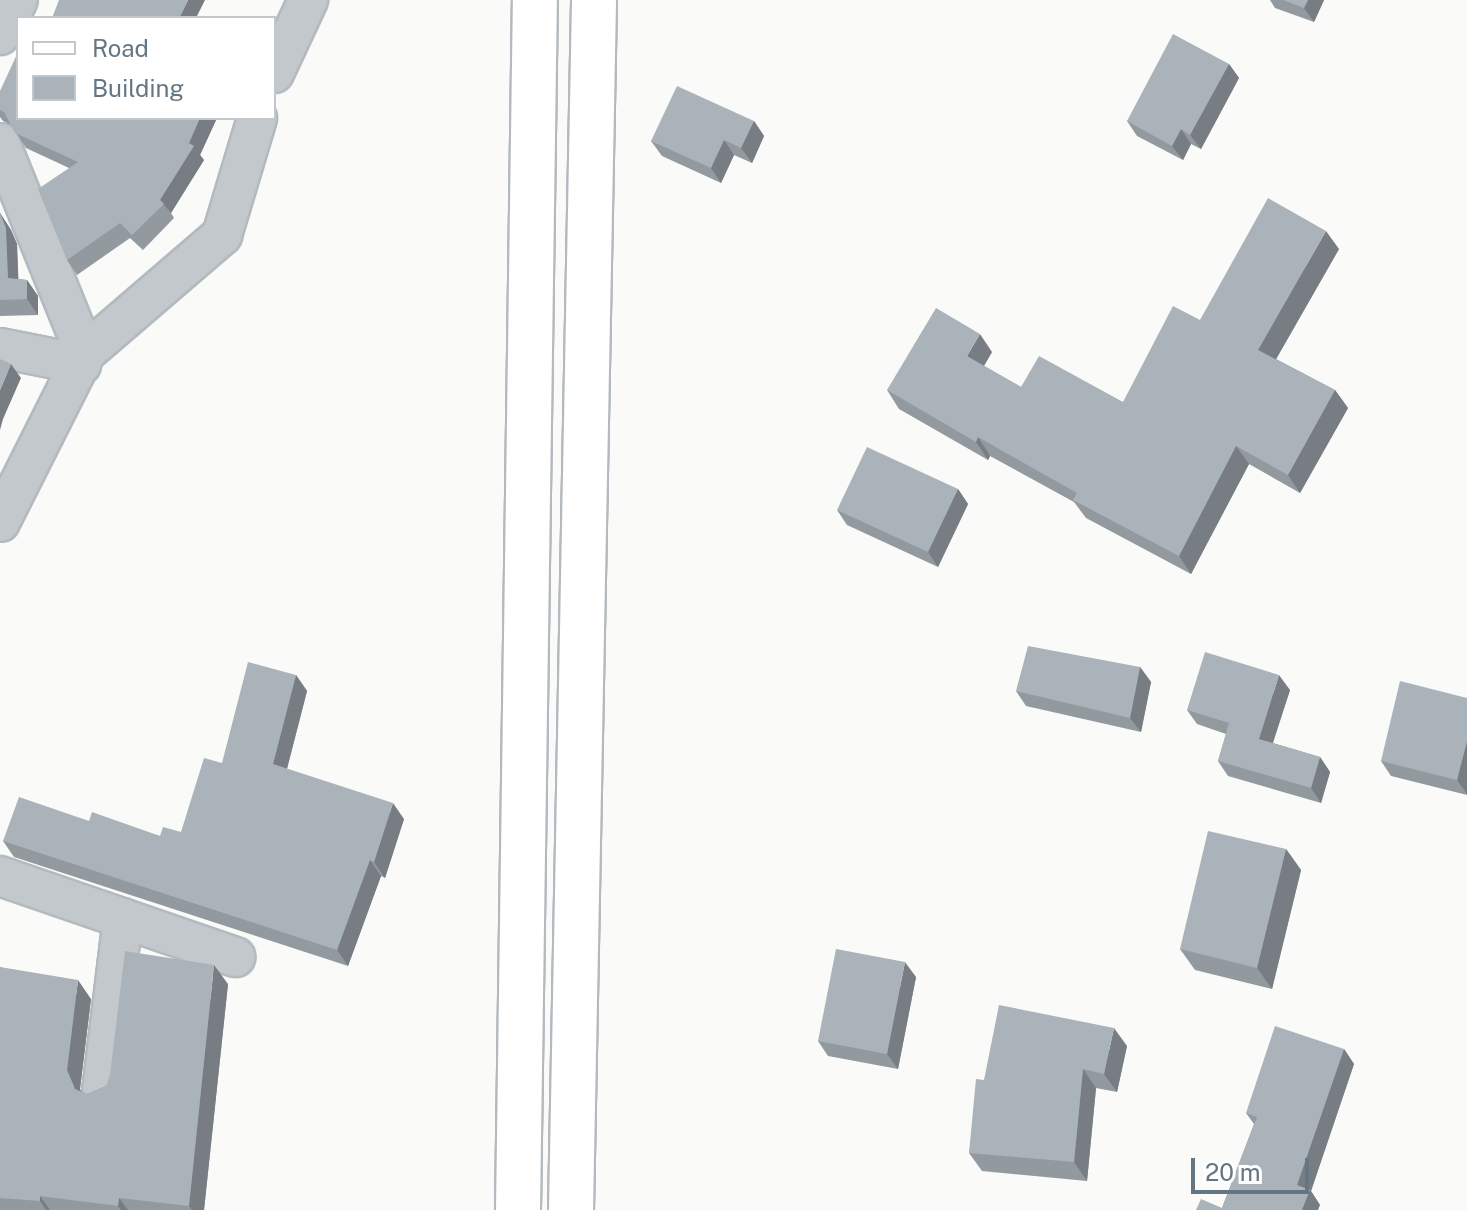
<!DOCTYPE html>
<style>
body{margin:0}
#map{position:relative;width:1467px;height:1210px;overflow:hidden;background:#fafaf8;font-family:"Public Sans",sans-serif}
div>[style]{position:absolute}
.roads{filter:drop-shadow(2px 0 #b3babf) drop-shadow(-2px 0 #b3babf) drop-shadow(0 2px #b3babf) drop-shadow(0 -2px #b3babf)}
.street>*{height:38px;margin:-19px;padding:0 19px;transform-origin:19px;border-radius:19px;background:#c3c8cc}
.secondary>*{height:44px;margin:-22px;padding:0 22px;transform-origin:22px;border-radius:22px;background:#fff}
.wall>*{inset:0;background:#929a9f}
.shaded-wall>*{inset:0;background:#777d82}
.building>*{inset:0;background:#aab3b9}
span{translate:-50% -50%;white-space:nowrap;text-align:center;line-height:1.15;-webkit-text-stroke:8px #fff;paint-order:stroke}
.legend{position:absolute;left:16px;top:16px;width:260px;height:104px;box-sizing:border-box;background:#fff;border:2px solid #c1c8cd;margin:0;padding:10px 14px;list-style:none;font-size:24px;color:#657683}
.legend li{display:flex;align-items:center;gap:16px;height:40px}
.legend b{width:40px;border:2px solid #c1c8cd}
.scale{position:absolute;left:1191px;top:1158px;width:118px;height:36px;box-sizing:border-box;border:4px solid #657683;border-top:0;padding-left:10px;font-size:24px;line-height:28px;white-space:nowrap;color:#657683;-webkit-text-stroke:6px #fff;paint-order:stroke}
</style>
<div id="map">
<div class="roads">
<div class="street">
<i style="left:0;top:35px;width:39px;rotate:-63deg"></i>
<i style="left:274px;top:73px;width:81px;rotate:-65deg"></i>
<i style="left:0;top:143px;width:227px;rotate:68deg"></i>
<i style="left:0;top:348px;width:83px;rotate:11.2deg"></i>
<i style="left:0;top:522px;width:189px;rotate:-63.3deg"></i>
<i style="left:85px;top:353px;width:181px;rotate:-40.7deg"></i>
<i style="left:222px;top:235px;width:122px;rotate:-73.3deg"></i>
<i style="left:0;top:876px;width:249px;rotate:19deg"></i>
<i style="left:102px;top:1091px;width:174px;rotate:-83.1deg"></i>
</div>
<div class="secondary">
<i style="left:518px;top:1210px;width:1210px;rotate:-89.2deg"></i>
<i style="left:571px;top:1210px;width:1210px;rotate:-88.91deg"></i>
</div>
</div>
<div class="wall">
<i style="clip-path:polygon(1270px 0,1324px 0,1314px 22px,1275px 8px)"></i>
<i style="clip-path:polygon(1229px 64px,1239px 78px,1201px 149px,1191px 144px,1183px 160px,1137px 136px,1127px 121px)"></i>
<i style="clip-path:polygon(0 91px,18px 118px,217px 118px,200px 155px,204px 160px,171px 213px,174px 218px,143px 250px,130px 238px,77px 275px,67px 260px,69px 168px,26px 148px,11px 125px,3px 121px,0 117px)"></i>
<i style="clip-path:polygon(754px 121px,764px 136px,752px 163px,734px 155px,721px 183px,662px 156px,651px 141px)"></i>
<i style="clip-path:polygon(0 213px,11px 230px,17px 244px,18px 279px,27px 280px,38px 296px,38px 315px,0 316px)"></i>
<i style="clip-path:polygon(1339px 249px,1276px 359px,1335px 390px,1348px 408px,1300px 493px,1249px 464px,1191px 574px,1086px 518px,1074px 502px,990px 456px,988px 460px,899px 409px,887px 390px,992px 352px,984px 366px,1021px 387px,1123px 402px,1200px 320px)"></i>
<i style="clip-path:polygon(958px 489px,968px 504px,938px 567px,847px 525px,837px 510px)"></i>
<i style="clip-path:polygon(1140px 667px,1151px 682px,1141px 732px,1026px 706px,1016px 691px)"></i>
<i style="clip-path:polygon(296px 675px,307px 691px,287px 769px,404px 819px,385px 878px,381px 876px,348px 966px,14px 857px,3px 841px,89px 821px,160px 836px,181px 832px,222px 763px)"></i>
<i style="clip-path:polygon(1290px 690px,1273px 743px,1320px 757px,1330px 772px,1321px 803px,1228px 776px,1218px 761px,1226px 734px,1197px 724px,1187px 710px)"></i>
<i style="clip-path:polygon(1467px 698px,1467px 795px,1391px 776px,1381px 761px)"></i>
<i style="clip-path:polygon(1286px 849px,1301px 870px,1272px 989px,1195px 970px,1180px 949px)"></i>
<i style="clip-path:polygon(0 967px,91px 999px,80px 1089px,81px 1091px,87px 1094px,106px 1086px,228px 984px,204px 1210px,0 1210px)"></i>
<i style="clip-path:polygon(916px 977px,898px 1069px,828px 1056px,818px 1041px)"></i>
<i style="clip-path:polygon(1127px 1046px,1117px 1092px,1096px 1088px,1087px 1181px,982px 1171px,969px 1153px,984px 1080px)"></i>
<i style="clip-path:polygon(1344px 1049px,1354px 1064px,1311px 1191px,1320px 1205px,1222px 1208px,1254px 1124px,1246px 1113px)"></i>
</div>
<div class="shaded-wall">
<i style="clip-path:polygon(188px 0,205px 0,196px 18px,179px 18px)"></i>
<i style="clip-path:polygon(1308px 0,1324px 0,1314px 22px,1304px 8px)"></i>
<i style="clip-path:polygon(1229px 64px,1239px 78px,1201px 149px,1190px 135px)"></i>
<i style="clip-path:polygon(200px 118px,217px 118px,200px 155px,204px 160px,171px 213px,160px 200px,189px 143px)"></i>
<i style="clip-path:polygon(754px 121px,764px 136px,752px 163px,741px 148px)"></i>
<i style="clip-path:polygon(1181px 129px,1191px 144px,1183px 160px,1172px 146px)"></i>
<i style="clip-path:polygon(724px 140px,734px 155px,721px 183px,711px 168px)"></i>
<i style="clip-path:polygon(0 213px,11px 230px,17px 244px,19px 294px,8px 278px)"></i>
<i style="clip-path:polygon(1326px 231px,1339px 249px,1271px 368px,1258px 350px)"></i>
<i style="clip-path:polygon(27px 280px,38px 296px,38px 315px,27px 299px)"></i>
<i style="clip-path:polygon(980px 334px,992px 352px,979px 374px,967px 356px)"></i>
<i style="clip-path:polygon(11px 364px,21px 378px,3px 419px,0 430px,0 390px)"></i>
<i style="clip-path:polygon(1335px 390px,1348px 408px,1300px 493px,1288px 475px)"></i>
<i style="clip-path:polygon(978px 437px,990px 456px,988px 460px,976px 442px)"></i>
<i style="clip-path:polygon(1236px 446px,1249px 464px,1191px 574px,1179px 556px)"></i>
<i style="clip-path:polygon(958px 489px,968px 504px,938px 567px,928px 552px)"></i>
<i style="clip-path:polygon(1140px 667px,1151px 682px,1141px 732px,1130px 718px)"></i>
<i style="clip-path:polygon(296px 675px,307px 691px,284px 780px,273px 764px)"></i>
<i style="clip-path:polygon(1279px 675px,1290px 690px,1269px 754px,1259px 739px)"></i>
<i style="clip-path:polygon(1467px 741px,1467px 794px,1457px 780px)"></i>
<i style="clip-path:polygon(1320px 757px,1330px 772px,1321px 803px,1311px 788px)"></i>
<i style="clip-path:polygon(393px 803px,404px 819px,385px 878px,374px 862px)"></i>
<i style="clip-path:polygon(1286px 849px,1301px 870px,1272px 989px,1257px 968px)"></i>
<i style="clip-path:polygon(370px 860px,381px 876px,348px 966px,337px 950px)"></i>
<i style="clip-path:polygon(905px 962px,916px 977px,898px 1069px,887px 1054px)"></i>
<i style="clip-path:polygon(214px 965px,228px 984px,204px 1210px,192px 1210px,189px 1206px)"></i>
<i style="clip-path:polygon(78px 980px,91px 999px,80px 1089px,88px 1108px,75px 1089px,67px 1070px)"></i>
<i style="clip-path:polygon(1114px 1028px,1127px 1046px,1117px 1092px,1104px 1074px)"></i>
<i style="clip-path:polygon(1344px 1049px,1354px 1064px,1311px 1191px,1320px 1205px,1318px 1210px,1302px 1210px,1297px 1185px)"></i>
<i style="clip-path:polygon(1083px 1069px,1096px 1088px,1087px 1181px,1074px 1162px)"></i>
<i style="clip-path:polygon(40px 1196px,50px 1210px,46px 1210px,40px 1201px)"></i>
<i style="clip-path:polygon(119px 1198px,128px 1210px,121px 1210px,118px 1206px)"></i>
</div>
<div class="building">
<i style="clip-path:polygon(59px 0,188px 0,179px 18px,52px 18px)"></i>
<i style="clip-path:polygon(1283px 0,1308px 0,1304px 8px)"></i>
<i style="clip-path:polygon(1173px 34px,1229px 64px,1190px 135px,1181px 129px,1172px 146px,1127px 121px)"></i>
<i style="clip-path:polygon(18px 52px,18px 118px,200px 118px,189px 143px,194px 146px,160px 200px,164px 204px,132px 235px,120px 223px,67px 260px,38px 189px,78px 162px,15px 133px,4px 112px,0 110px,0 91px)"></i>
<i style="clip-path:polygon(677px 86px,754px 121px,741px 148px,724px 140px,711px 168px,651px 141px)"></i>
<i style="clip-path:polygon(1268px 198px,1326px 231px,1258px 350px,1335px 390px,1288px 475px,1236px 446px,1179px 556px,1073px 500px,1077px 493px,978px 437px,976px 442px,887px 390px,936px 308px,980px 334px,967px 356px,1021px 387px,1039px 356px,1123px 402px,1173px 306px,1200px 320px)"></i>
<i style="clip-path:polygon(0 213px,6px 228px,8px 278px,27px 280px,27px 299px,0 300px)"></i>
<i style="clip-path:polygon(0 359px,11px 364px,0 390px)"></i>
<i style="clip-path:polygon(867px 447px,958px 489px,928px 552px,837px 510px)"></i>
<i style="clip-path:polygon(1028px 646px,1140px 667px,1130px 718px,1016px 691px)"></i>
<i style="clip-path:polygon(1205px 652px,1279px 675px,1259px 739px,1320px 757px,1311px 788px,1218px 761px,1229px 723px,1187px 710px)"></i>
<i style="clip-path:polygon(248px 662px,296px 675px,273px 764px,393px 803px,374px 862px,370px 860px,337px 950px,3px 841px,19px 797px,89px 821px,92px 812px,160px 836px,163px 827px,181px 832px,204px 758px,222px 763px)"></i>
<i style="clip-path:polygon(1400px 681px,1467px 698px,1467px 741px,1457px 780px,1381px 761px)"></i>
<i style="clip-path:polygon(1208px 831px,1286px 849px,1257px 968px,1180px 949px)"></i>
<i style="clip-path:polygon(836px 949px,905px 962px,887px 1054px,818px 1041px)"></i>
<i style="clip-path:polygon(125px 951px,214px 965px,189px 1206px,119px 1198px,118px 1206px,40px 1196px,40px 1201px,0 1198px,0 967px,78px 980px,67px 1070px,75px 1089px,87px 1094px,106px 1086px,110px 1075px)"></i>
<i style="clip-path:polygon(999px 1005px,1114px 1028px,1104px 1074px,1083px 1069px,1074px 1162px,969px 1153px,976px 1079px,984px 1080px)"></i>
<i style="clip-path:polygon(1275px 1026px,1344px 1049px,1297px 1185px,1310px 1190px,1302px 1210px,1196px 1210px,1201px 1199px,1222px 1208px,1257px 1117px,1246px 1113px)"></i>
</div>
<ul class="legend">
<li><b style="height:10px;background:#fff"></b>Road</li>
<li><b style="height:22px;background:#aab3b9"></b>Building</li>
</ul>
<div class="scale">20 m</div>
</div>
